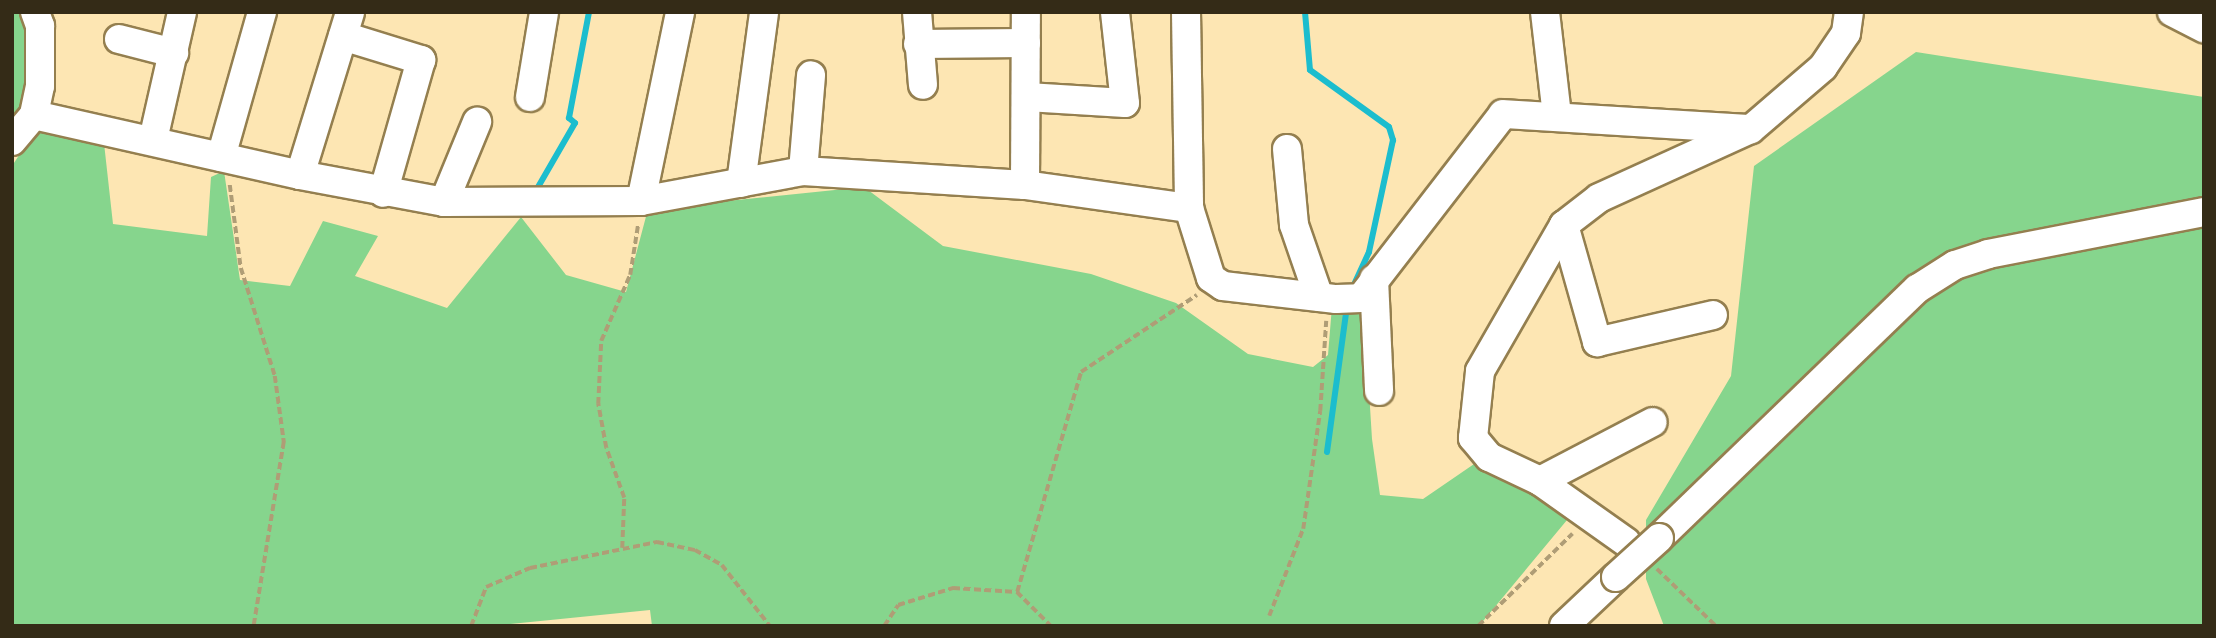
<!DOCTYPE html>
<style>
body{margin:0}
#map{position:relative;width:2216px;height:638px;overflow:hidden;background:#fde6b3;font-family:Inter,sans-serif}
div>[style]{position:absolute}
.green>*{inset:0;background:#86d58d}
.stream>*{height:6px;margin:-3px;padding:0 3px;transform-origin:3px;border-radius:3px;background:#1cbdce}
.path>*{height:3.5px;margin-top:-1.75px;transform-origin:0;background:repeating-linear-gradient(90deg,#af9d76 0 7px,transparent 0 10.5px)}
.roads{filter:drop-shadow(2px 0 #947f4f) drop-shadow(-2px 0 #947f4f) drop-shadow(0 2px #947f4f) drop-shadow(0 -2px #947f4f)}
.minor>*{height:28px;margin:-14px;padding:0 14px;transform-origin:14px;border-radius:14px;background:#fff}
.bridges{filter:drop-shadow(2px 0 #947f4f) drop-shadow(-2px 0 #947f4f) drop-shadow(0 2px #947f4f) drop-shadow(0 -2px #947f4f)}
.minor-bridge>*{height:28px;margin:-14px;padding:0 14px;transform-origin:14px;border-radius:14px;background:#fff}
span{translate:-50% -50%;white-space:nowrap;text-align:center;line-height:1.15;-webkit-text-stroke:6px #fef5e1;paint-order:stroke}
.frame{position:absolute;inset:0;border:14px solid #342b17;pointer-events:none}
</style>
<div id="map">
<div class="green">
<i style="clip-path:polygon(12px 12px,27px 12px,31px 113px,12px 133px)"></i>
<i style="clip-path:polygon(1916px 52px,2204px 97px,2204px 626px,1664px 626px,1646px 579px,1646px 520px,1731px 376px,1754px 166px)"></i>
<i style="clip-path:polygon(38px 126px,104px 143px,113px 224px,207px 236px,211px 177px,224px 171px,240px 280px,290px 286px,323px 221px,378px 236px,355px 276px,447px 308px,521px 217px,566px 275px,626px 292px,648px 209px,864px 187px,943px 246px,1091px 274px,1176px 303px,1248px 354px,1313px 367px,1328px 355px,1332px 306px,1364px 310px,1372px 439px,1380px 495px,1423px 499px,1477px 462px,1572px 514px,1479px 626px,652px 626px,650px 610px,491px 626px,12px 626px,12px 166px)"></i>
</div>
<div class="stream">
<i style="left:1305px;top:12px;width:58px;rotate:85.1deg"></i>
<i style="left:1310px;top:70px;width:97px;rotate:35.8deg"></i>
<i style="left:1389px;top:127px;width:14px;rotate:73deg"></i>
<i style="left:1393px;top:140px;width:115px;rotate:102.1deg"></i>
<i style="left:1369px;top:252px;width:41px;rotate:114.7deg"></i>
<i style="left:534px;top:194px;width:82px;rotate:-60deg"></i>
<i style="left:575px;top:123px;width:8px;rotate:-140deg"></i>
<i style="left:569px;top:118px;width:108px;rotate:-79.3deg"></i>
<i style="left:1327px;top:452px;width:147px;rotate:-82.2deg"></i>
</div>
<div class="path">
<i style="left:230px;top:185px;width:84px;rotate:82.5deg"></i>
<i style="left:241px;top:268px;width:113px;rotate:72.5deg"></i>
<i style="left:275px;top:376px;width:67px;rotate:82.2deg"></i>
<i style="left:284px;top:442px;width:186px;rotate:99.3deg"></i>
<i style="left:622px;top:548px;width:50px;rotate:-87.7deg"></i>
<i style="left:624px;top:498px;width:53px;rotate:-109.8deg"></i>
<i style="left:606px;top:448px;width:45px;rotate:-100.3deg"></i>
<i style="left:598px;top:404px;width:63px;rotate:-87.3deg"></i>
<i style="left:601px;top:341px;width:72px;rotate:-66.3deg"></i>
<i style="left:630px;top:275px;width:52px;rotate:-81.1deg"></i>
<i style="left:1657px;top:569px;width:82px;rotate:44deg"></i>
<i style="left:1017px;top:592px;width:229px;rotate:-73.8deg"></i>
<i style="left:1081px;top:372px;width:139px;rotate:-33.6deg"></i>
<i style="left:1269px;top:616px;width:93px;rotate:-68.7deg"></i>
<i style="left:1303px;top:529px;width:119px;rotate:-81.8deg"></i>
<i style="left:1320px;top:411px;width:90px;rotate:-86.2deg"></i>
<i style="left:471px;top:626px;width:42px;rotate:-69deg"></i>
<i style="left:486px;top:587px;width:48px;rotate:-23.4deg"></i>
<i style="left:530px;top:568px;width:130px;rotate:-11.6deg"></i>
<i style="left:657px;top:542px;width:39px;rotate:12deg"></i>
<i style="left:695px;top:550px;width:31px;rotate:29deg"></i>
<i style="left:722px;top:565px;width:78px;rotate:51.8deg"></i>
<i style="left:884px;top:626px;width:25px;rotate:-56deg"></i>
<i style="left:898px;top:605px;width:58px;rotate:-17.2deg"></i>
<i style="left:953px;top:588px;width:64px;rotate:3.6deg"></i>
<i style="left:1017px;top:592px;width:48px;rotate:45deg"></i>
<i style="left:1478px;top:626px;width:132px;rotate:-44.4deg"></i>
</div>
<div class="roads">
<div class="minor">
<i style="left:35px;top:12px;width:15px;rotate:70deg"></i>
<i style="left:40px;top:26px;width:60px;rotate:90deg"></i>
<i style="left:40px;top:86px;width:30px;rotate:102deg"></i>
<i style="left:34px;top:115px;width:273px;rotate:12.7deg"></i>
<i style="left:300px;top:175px;width:147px;rotate:10.6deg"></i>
<i style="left:444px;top:202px;width:197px;rotate:-0.3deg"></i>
<i style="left:641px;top:201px;width:165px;rotate:-10.5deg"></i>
<i style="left:803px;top:171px;width:222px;rotate:3.6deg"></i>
<i style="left:1025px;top:185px;width:166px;rotate:8deg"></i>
<i style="left:1189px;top:208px;width:73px;rotate:72.6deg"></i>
<i style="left:1211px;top:278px;width:14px;rotate:34deg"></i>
<i style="left:1223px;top:286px;width:114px;rotate:6.6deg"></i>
<i style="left:1336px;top:299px;width:25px;rotate:-2deg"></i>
<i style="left:1361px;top:298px;width:232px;rotate:-52.3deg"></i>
<i style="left:1503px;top:114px;width:248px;rotate:3.5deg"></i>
<i style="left:1751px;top:129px;width:95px;rotate:-40.7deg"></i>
<i style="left:1823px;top:67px;width:41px;rotate:-55.9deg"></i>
<i style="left:1846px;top:33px;width:21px;rotate:-82deg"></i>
<i style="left:917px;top:12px;width:73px;rotate:85.3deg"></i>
<i style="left:1186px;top:12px;width:196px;rotate:89.1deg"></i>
<i style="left:1545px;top:12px;width:104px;rotate:83.4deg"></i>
<i style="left:2172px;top:12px;width:36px;rotate:27deg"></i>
<i style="left:343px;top:36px;width:82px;rotate:17.1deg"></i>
<i style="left:421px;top:60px;width:138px;rotate:105.9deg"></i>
<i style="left:119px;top:39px;width:57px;rotate:14.3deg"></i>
<i style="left:918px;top:44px;width:108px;rotate:-0.5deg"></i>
<i style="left:530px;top:97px;width:86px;rotate:-80.6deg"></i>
<i style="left:1027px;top:97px;width:98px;rotate:3.5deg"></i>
<i style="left:1125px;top:103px;width:92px;rotate:-96.3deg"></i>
<i style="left:153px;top:140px;width:131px;rotate:-77.2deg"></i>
<i style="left:12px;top:141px;width:34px;rotate:-50deg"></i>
<i style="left:1287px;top:149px;width:76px;rotate:84.7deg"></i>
<i style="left:1294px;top:225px;width:76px;rotate:70.9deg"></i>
<i style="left:221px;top:157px;width:151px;rotate:-74.2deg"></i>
<i style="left:803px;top:171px;width:96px;rotate:-85.2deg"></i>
<i style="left:300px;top:175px;width:170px;rotate:-72.9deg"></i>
<i style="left:741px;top:183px;width:173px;rotate:-82.3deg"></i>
<i style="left:1025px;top:185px;width:173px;rotate:-89.7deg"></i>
<i style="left:641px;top:201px;width:193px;rotate:-78.3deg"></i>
<i style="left:444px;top:202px;width:87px;rotate:-67.6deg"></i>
<i style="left:1564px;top:225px;width:122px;rotate:74.2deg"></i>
<i style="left:1597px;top:342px;width:119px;rotate:-13.1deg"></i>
<i style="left:1374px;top:279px;width:112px;rotate:87.4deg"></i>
<i style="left:1540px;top:481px;width:127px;rotate:-27.6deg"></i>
<i style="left:1659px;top:538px;width:359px;rotate:-44deg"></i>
<i style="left:1917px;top:289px;width:45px;rotate:-32.3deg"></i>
<i style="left:1955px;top:265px;width:35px;rotate:-18deg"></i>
<i style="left:1988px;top:254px;width:220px;rotate:-11deg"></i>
<i style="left:1626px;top:542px;width:105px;rotate:-144.7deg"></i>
<i style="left:1540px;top:481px;width:56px;rotate:-154.8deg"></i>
<i style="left:1489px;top:457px;width:25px;rotate:-130deg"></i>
<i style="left:1473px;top:438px;width:67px;rotate:-84deg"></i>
<i style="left:1480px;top:371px;width:168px;rotate:-60.1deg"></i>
<i style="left:1564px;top:225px;width:44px;rotate:-37.6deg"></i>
<i style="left:1599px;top:198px;width:164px;rotate:-24.5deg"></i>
<i style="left:1564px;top:626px;width:71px;rotate:-43.3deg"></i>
</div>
</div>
<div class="bridges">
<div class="minor-bridge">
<i style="left:1616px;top:577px;width:58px;rotate:-42.2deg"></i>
</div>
</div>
<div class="frame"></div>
</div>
